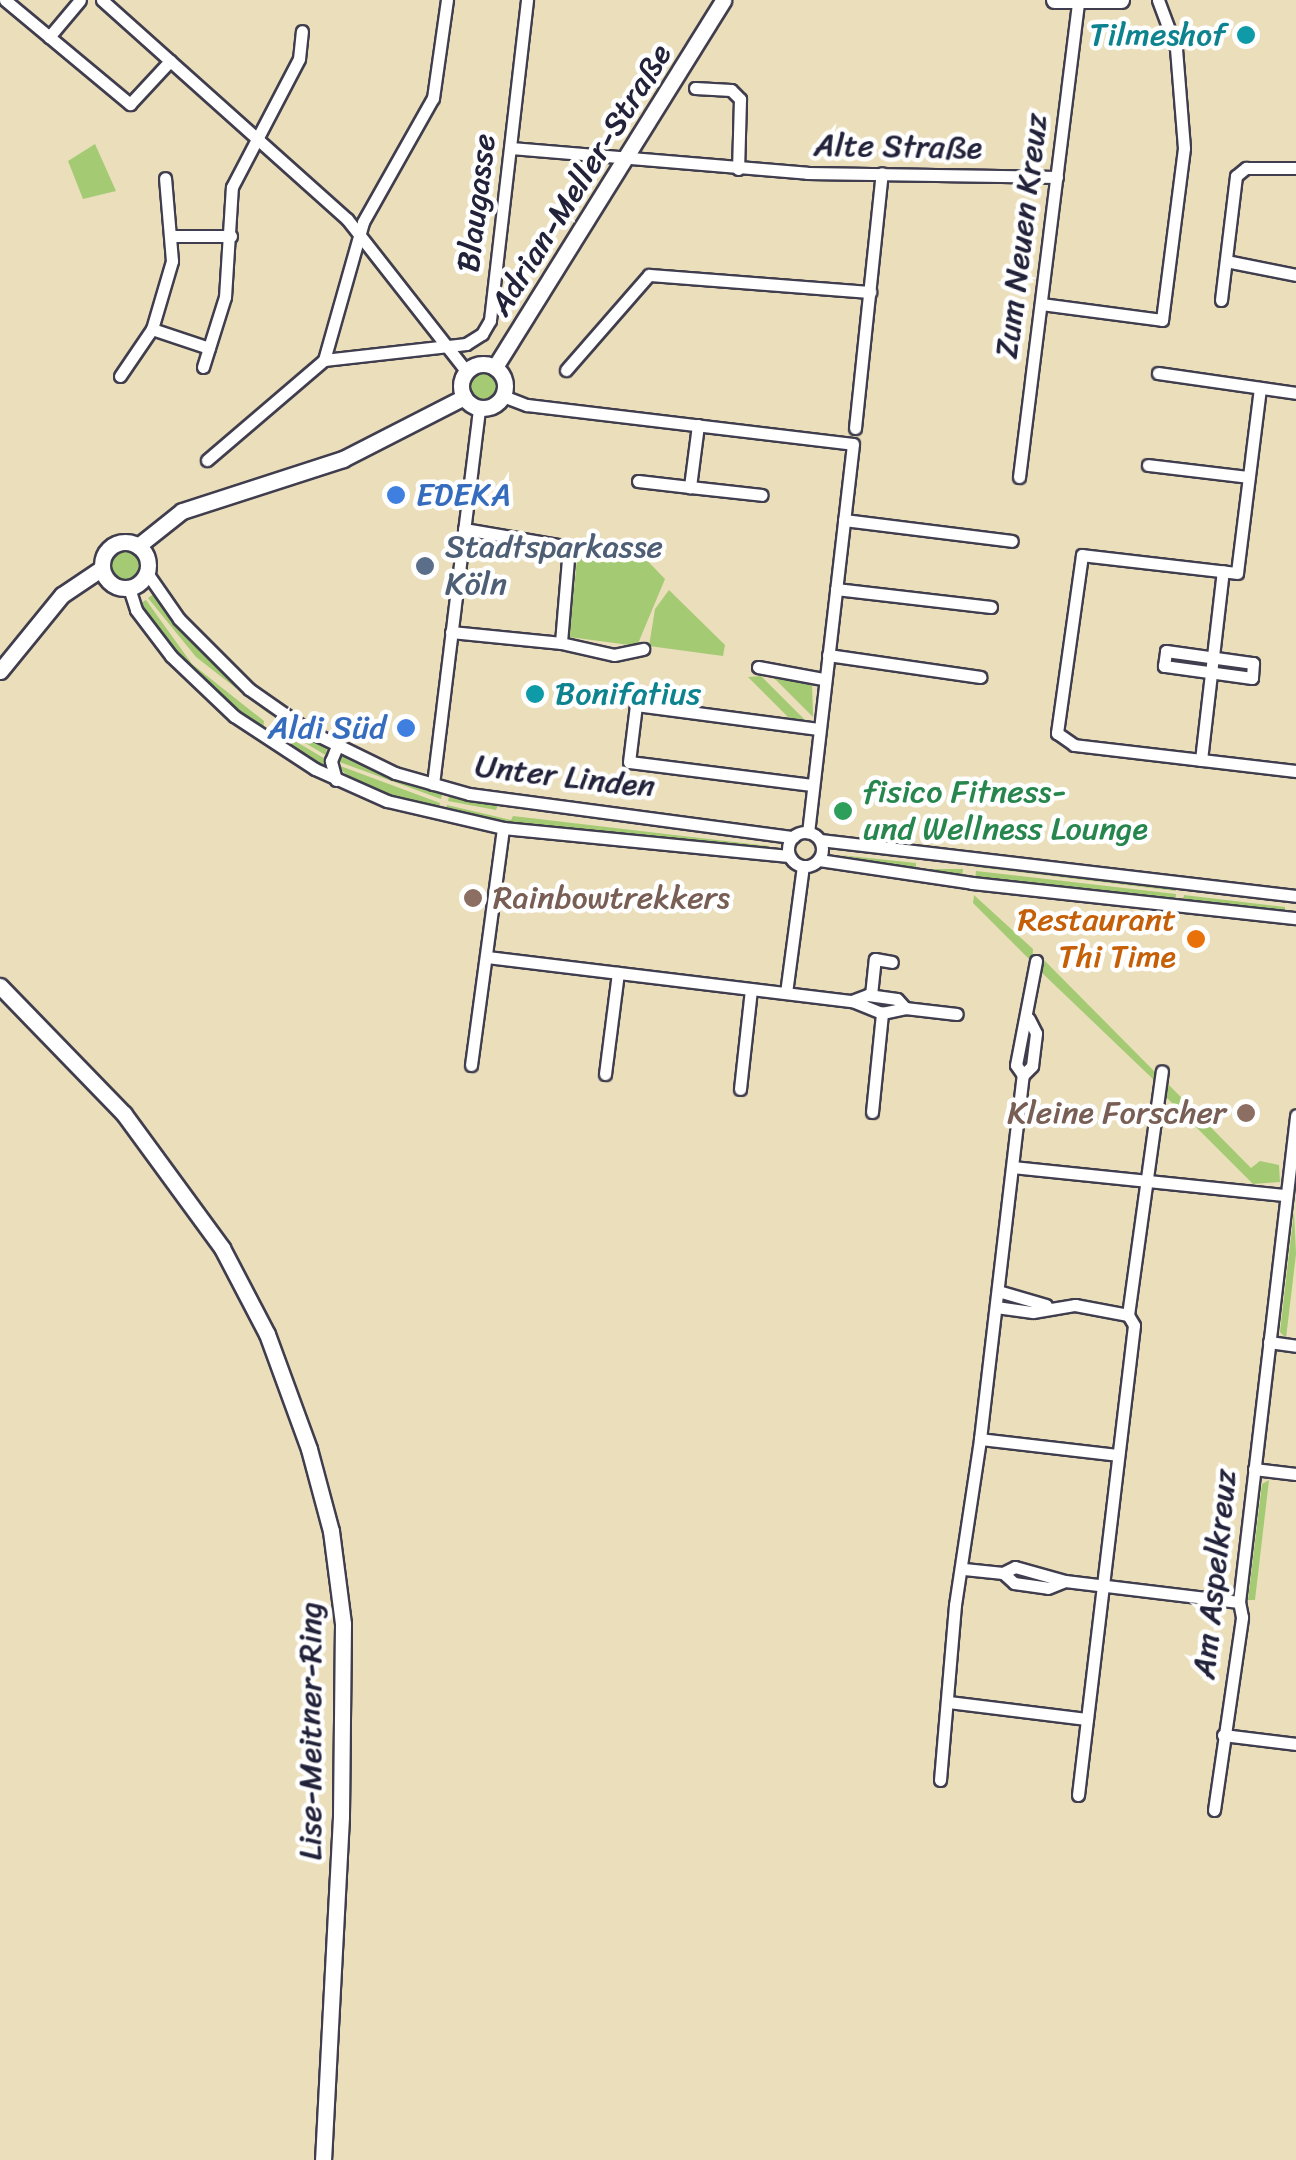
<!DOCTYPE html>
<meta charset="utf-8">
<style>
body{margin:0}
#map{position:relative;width:1296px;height:2160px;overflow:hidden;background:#ebdfbb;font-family:Sriracha,sans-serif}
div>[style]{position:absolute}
.green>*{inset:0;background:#a4ca74}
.round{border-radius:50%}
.roads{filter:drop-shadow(2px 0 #403e4e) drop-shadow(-2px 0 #403e4e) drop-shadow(0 2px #403e4e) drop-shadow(0 -2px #403e4e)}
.street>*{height:11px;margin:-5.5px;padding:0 5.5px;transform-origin:5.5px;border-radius:5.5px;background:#fff}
.street>.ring{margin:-5.5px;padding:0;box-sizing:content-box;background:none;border:11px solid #fff;border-radius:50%}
.secondary>*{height:15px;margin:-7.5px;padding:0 7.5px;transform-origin:7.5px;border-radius:7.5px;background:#fff}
.secondary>.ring{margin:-7.5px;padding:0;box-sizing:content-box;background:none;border:15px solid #fff;border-radius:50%}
.dots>*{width:28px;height:28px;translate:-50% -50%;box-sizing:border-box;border:5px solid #fff;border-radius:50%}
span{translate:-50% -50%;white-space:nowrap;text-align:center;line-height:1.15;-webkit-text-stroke:9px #fff;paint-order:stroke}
.culture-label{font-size:32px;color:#0d838f}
.right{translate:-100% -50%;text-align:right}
.left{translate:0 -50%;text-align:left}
.street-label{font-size:32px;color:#22223b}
.shop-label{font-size:32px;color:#366cbe}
.service-label{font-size:32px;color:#4e5e75}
.leisure-label{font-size:32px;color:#27864d}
.education-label{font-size:32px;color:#785e54}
.food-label{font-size:32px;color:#c56008}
</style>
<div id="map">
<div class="green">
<i style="clip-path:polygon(95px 144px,116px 191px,83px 199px,68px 161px)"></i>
<i class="round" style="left:468px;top:370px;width:30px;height:30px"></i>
<i class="round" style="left:109px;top:550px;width:30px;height:30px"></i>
<i style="clip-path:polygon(578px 550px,638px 551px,665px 579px,637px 646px,569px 637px)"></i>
<i style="clip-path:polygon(669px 590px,725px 645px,723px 656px,649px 646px,655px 609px)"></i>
<i style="clip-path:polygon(155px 593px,212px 660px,273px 717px,196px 657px,148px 598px)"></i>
<i style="clip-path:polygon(146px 600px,192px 664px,264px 721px,263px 732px,171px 648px,139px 604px)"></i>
<i style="clip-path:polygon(761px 676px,805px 720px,789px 718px,748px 677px)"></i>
<i style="clip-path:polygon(774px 678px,812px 682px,813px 717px)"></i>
<i style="clip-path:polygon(281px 718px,326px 745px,327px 756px,280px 728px)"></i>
<i style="clip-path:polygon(278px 731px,327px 760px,328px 770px,269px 736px)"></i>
<i style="clip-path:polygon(339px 752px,443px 791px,441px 799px,334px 760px)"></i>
<i style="clip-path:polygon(335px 764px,440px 803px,438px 812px,359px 786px)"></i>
<i style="clip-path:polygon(450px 792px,772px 836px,770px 842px,498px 805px,496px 810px,448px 801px)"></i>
<i style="clip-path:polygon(447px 805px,511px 820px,513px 816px,769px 846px,769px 853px,479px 820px,445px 813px)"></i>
<i style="clip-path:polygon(840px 855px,916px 863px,916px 869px,963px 869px,962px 878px)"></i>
<i style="clip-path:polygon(978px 858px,1177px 882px,1176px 891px,976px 867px)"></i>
<i style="clip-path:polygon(976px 871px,1176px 894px,1175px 903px,975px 880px)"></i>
<i style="clip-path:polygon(974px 895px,1033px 949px,1032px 962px,973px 903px)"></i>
<i style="clip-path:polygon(1184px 895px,1285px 907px,1285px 914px,1182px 904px)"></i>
<i style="clip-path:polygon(1041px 957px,1156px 1073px,1155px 1081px,1039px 970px)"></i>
<i style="clip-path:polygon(1164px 1080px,1251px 1168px,1260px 1161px,1279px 1165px,1280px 1182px,1253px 1184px,1162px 1093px)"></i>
<i style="clip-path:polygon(1294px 1211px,1296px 1254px,1286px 1338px,1280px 1332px)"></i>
<i style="clip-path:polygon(1269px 1480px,1255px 1600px,1248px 1600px,1262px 1484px)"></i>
</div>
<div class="roads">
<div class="street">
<i style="left:5px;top:0;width:163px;rotate:39.8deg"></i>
<i style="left:130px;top:104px;width:59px;rotate:-47.1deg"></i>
<i style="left:102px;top:0;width:329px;rotate:41.8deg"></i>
<i style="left:347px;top:219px;width:193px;rotate:51.9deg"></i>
<i style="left:49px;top:37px;width:48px;rotate:-50deg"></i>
<i style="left:695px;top:88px;width:36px;rotate:3deg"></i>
<i style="left:731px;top:90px;width:13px;rotate:45deg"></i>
<i style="left:740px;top:99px;width:70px;rotate:91.6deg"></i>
<i style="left:511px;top:148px;width:297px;rotate:4.8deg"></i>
<i style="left:807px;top:173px;width:250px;rotate:0.9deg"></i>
<i style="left:173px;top:236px;width:58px"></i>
<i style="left:1226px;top:261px;width:71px;rotate:11.3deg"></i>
<i style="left:1221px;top:300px;width:125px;rotate:-83.1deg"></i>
<i style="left:1236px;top:176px;width:13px;rotate:-39deg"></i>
<i style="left:1246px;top:168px;width:50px"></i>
<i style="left:1041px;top:304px;width:122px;rotate:7.5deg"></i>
<i style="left:1162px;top:320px;width:173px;rotate:-82.7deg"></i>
<i style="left:1184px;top:148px;width:100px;rotate:-94.6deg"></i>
<i style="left:1176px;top:48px;width:51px;rotate:-110.6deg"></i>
<i style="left:152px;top:329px;width:60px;rotate:18.4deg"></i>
<i style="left:324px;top:360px;width:143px;rotate:-74.2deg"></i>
<i style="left:363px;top:222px;width:142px;rotate:-60.6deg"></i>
<i style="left:433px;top:98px;width:99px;rotate:-81.9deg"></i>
<i style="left:203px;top:367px;width:73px;rotate:-72.6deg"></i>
<i style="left:225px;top:297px;width:110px;rotate:-86.4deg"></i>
<i style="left:232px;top:187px;width:144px;rotate:-62.4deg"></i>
<i style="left:299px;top:59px;width:28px;rotate:-84deg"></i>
<i style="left:566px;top:370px;width:126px;rotate:-48.9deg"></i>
<i style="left:649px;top:275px;width:222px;rotate:4.4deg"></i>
<i style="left:1158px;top:373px;width:139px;rotate:8.2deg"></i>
<i style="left:120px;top:376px;width:57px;rotate:-55.8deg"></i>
<i style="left:152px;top:329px;width:71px;rotate:-73.6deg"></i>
<i style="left:172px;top:261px;width:83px;rotate:-94.8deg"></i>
<i style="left:1260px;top:388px;width:186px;rotate:97.1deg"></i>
<i style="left:1237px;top:573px;width:156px;rotate:-173.4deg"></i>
<i style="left:1082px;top:555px;width:180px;rotate:98deg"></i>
<i style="left:1057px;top:733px;width:21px;rotate:35deg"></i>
<i style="left:1074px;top:745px;width:224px;rotate:6.7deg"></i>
<i style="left:503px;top:396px;width:26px;rotate:21deg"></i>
<i style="left:527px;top:405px;width:328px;rotate:6.8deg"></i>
<i style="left:853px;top:444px;width:391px;rotate:96.6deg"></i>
<i style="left:698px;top:425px;width:63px;rotate:97.4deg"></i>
<i style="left:690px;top:487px;width:72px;rotate:6.3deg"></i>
<i style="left:855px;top:428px;width:256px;rotate:-84deg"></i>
<i style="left:207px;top:460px;width:154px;rotate:-40.5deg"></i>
<i style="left:324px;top:360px;width:143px;rotate:-6.4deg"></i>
<i style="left:466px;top:344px;width:19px;rotate:-32deg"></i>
<i style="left:482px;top:334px;width:16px;rotate:-60deg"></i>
<i style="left:490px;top:320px;width:322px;rotate:-83.4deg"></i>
<i style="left:1148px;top:465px;width:101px;rotate:6.8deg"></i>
<i style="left:1019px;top:477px;width:480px;rotate:-82.9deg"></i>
<i style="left:638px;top:481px;width:52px;rotate:6.6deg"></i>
<i style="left:844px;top:520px;width:169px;rotate:7.1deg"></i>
<i style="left:464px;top:529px;width:107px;rotate:9.7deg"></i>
<i style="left:569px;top:547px;width:96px;rotate:94.8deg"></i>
<i style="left:147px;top:573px;width:56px;rotate:55.2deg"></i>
<i style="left:179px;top:619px;width:99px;rotate:45deg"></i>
<i style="left:249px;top:689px;width:73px;rotate:35deg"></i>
<i style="left:309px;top:731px;width:96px;rotate:26deg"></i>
<i style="left:395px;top:773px;width:77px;rotate:15.8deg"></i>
<i style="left:469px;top:794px;width:327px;rotate:7.6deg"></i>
<i style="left:129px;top:588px;width:23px;rotate:72deg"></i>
<i style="left:136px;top:610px;width:58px;rotate:52.7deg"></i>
<i style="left:171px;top:656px;width:87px;rotate:43.6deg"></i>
<i style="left:234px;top:716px;width:97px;rotate:33.2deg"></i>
<i style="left:315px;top:769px;width:79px;rotate:24deg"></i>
<i style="left:387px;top:801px;width:119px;rotate:13.1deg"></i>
<i style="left:503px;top:828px;width:287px;rotate:5.6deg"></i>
<i style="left:836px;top:589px;width:156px;rotate:6.6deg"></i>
<i style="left:451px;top:632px;width:111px;rotate:5.7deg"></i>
<i style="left:561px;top:643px;width:54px;rotate:12.8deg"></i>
<i style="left:614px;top:655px;width:30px;rotate:-12deg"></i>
<i style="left:1166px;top:651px;width:88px;rotate:7.9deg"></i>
<i style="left:1253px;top:663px;width:15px;rotate:94deg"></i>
<i style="left:1252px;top:678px;width:89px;rotate:-172.2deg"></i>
<i style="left:1164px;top:666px;width:15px;rotate:-82deg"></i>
<i style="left:828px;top:655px;width:154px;rotate:8.2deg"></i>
<i style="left:758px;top:667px;width:66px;rotate:10.5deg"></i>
<i style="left:1201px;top:760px;width:190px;rotate:-83.4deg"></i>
<i style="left:336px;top:780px;width:20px;rotate:-105deg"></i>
<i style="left:331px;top:761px;width:16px;rotate:-68deg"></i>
<i style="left:433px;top:784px;width:379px;rotate:-83deg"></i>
<i style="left:812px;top:785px;width:184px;rotate:-172.8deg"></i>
<i style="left:629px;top:762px;width:57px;rotate:-83deg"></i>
<i style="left:636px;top:705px;width:184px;rotate:7.5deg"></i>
<i class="ring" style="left:788px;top:832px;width:23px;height:23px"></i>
<i style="left:820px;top:840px;width:479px;rotate:6.7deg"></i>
<i style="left:819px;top:860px;width:155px;rotate:8.5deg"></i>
<i style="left:972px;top:883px;width:326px;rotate:6.2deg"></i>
<i style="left:487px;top:957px;width:368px;rotate:6.9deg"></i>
<i style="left:852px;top:1001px;width:32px;rotate:22deg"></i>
<i style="left:882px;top:1013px;width:24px;rotate:-12deg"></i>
<i style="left:905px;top:1008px;width:52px;rotate:6.6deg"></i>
<i style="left:786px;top:993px;width:128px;rotate:-82.4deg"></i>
<i style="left:871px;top:995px;width:36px;rotate:-84deg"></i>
<i style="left:875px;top:959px;width:17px;rotate:10deg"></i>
<i style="left:852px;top:1001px;width:17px;rotate:-21deg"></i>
<i style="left:868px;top:995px;width:29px;rotate:8deg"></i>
<i style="left:897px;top:999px;width:12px;rotate:48deg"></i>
<i style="left:471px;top:1065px;width:239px;rotate:-82.3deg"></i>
<i style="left:605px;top:1074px;width:102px;rotate:-82.7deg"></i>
<i style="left:1023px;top:1075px;width:13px;rotate:-45deg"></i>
<i style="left:1032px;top:1066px;width:33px;rotate:-83deg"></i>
<i style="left:1036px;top:1033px;width:16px;rotate:-117deg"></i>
<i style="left:740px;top:1089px;width:100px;rotate:-83.7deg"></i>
<i style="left:872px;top:1112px;width:100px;rotate:-84.2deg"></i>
<i style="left:1013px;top:1167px;width:274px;rotate:5.9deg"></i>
<i style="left:998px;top:1291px;width:50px;rotate:16.3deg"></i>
<i style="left:996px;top:1307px;width:37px;rotate:8deg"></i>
<i style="left:1033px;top:1312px;width:43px;rotate:-9.5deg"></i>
<i style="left:1075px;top:1305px;width:54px;rotate:10.7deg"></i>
<i style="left:1269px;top:1342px;width:27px;rotate:8deg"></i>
<i style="left:980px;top:1439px;width:367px;rotate:-83.3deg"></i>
<i style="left:1023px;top:1075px;width:12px;rotate:-125deg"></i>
<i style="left:1016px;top:1065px;width:106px;rotate:-79.1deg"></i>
<i style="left:1254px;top:1469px;width:42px;rotate:6.8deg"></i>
<i style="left:964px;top:1569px;width:39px;rotate:6deg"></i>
<i style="left:1003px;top:1573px;width:13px;rotate:-27deg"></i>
<i style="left:1015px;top:1567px;width:52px;rotate:15.6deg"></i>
<i style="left:1065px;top:1581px;width:175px;rotate:6.9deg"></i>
<i style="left:1003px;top:1573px;width:15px;rotate:42deg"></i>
<i style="left:1014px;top:1583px;width:34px;rotate:8deg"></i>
<i style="left:1048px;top:1588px;width:18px;rotate:-22deg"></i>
<i style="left:948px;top:1702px;width:140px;rotate:7deg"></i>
<i style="left:1223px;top:1735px;width:74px;rotate:7deg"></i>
<i style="left:940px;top:1780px;width:176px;rotate:-85.1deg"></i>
<i style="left:955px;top:1605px;width:168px;rotate:-81.4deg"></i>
<i style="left:980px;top:1439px;width:139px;rotate:6.6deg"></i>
<i style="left:1078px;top:1795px;width:473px;rotate:-83.2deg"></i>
<i style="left:1134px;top:1325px;width:12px;rotate:-121deg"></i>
<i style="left:1128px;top:1315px;width:246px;rotate:-82.1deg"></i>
<i style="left:1214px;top:1810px;width:195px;rotate:-81.7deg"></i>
<i style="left:1242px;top:1617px;width:15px;rotate:-101deg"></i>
<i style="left:1239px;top:1602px;width:490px;rotate:-83.3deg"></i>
</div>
<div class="secondary">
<i style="left:1054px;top:0;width:67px"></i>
<i class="ring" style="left:461px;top:364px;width:29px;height:29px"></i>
<i style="left:495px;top:367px;width:432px;rotate:-58.1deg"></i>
<i class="ring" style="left:102px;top:542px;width:31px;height:31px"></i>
<i style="left:138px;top:546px;width:56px;rotate:-38.5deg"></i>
<i style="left:182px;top:511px;width:169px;rotate:-17.9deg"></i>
<i style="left:343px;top:459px;width:136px;rotate:-27.1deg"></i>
<i style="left:0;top:671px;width:98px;rotate:-50.8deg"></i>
<i style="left:62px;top:595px;width:48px;rotate:-34deg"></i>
<i style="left:0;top:986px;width:178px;rotate:45.9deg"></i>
<i style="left:124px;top:1114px;width:166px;rotate:53.8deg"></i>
<i style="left:222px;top:1248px;width:97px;rotate:62.4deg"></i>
<i style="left:267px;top:1334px;width:122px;rotate:69.9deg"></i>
<i style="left:309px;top:1449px;width:85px;rotate:75deg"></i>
<i style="left:331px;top:1531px;width:94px;rotate:82.6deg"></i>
<i style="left:343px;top:1624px;width:193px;rotate:90.6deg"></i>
<i style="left:341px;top:1817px;width:343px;rotate:93deg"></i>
</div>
</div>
<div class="dots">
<i style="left:1246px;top:35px;background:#0f9aa8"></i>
<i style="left:396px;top:495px;background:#3f7fe0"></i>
<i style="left:425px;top:566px;background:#5c6f8a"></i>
<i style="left:535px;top:694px;background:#0f9aa8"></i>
<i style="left:406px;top:728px;background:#3f7fe0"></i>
<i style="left:843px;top:811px;background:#2e9e5b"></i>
<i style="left:473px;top:898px;background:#8d6e63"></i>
<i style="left:1196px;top:939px;background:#e8710a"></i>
<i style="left:1246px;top:1113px;background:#8d6e63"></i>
</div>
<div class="culture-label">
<span class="right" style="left:1226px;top:35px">Tilmeshof</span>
<span class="left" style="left:555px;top:694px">Bonifatius</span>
</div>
<div class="street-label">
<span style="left:898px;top:147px;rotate:1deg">Alte Straße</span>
<span style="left:581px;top:180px;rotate:-58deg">Adrian-Meller-Straße</span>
<span style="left:477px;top:203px;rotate:-83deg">Blaugasse</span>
<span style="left:1022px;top:236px;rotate:-83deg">Zum Neuen Kreuz</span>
<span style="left:565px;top:777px;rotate:7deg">Unter Linden</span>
<span style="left:1215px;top:1574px;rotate:-84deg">Am Aspelkreuz</span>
<span style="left:311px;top:1731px;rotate:-90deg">Lise-Meitner-Ring</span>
</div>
<div class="shop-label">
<span class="left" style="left:416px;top:495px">EDEKA</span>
<span class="right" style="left:386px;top:728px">Aldi Süd</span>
</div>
<div class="service-label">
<span class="left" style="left:445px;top:566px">Stadtsparkasse<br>Köln</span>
</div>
<div class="leisure-label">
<span class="left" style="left:863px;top:811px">fisico Fitness-<br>und Wellness Lounge</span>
</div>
<div class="education-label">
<span class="left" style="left:493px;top:898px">Rainbowtrekkers</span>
<span class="right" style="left:1226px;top:1113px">Kleine Forscher</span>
</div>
<div class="food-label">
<span class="right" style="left:1176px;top:939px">Restaurant<br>Thi Time</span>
</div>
</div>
